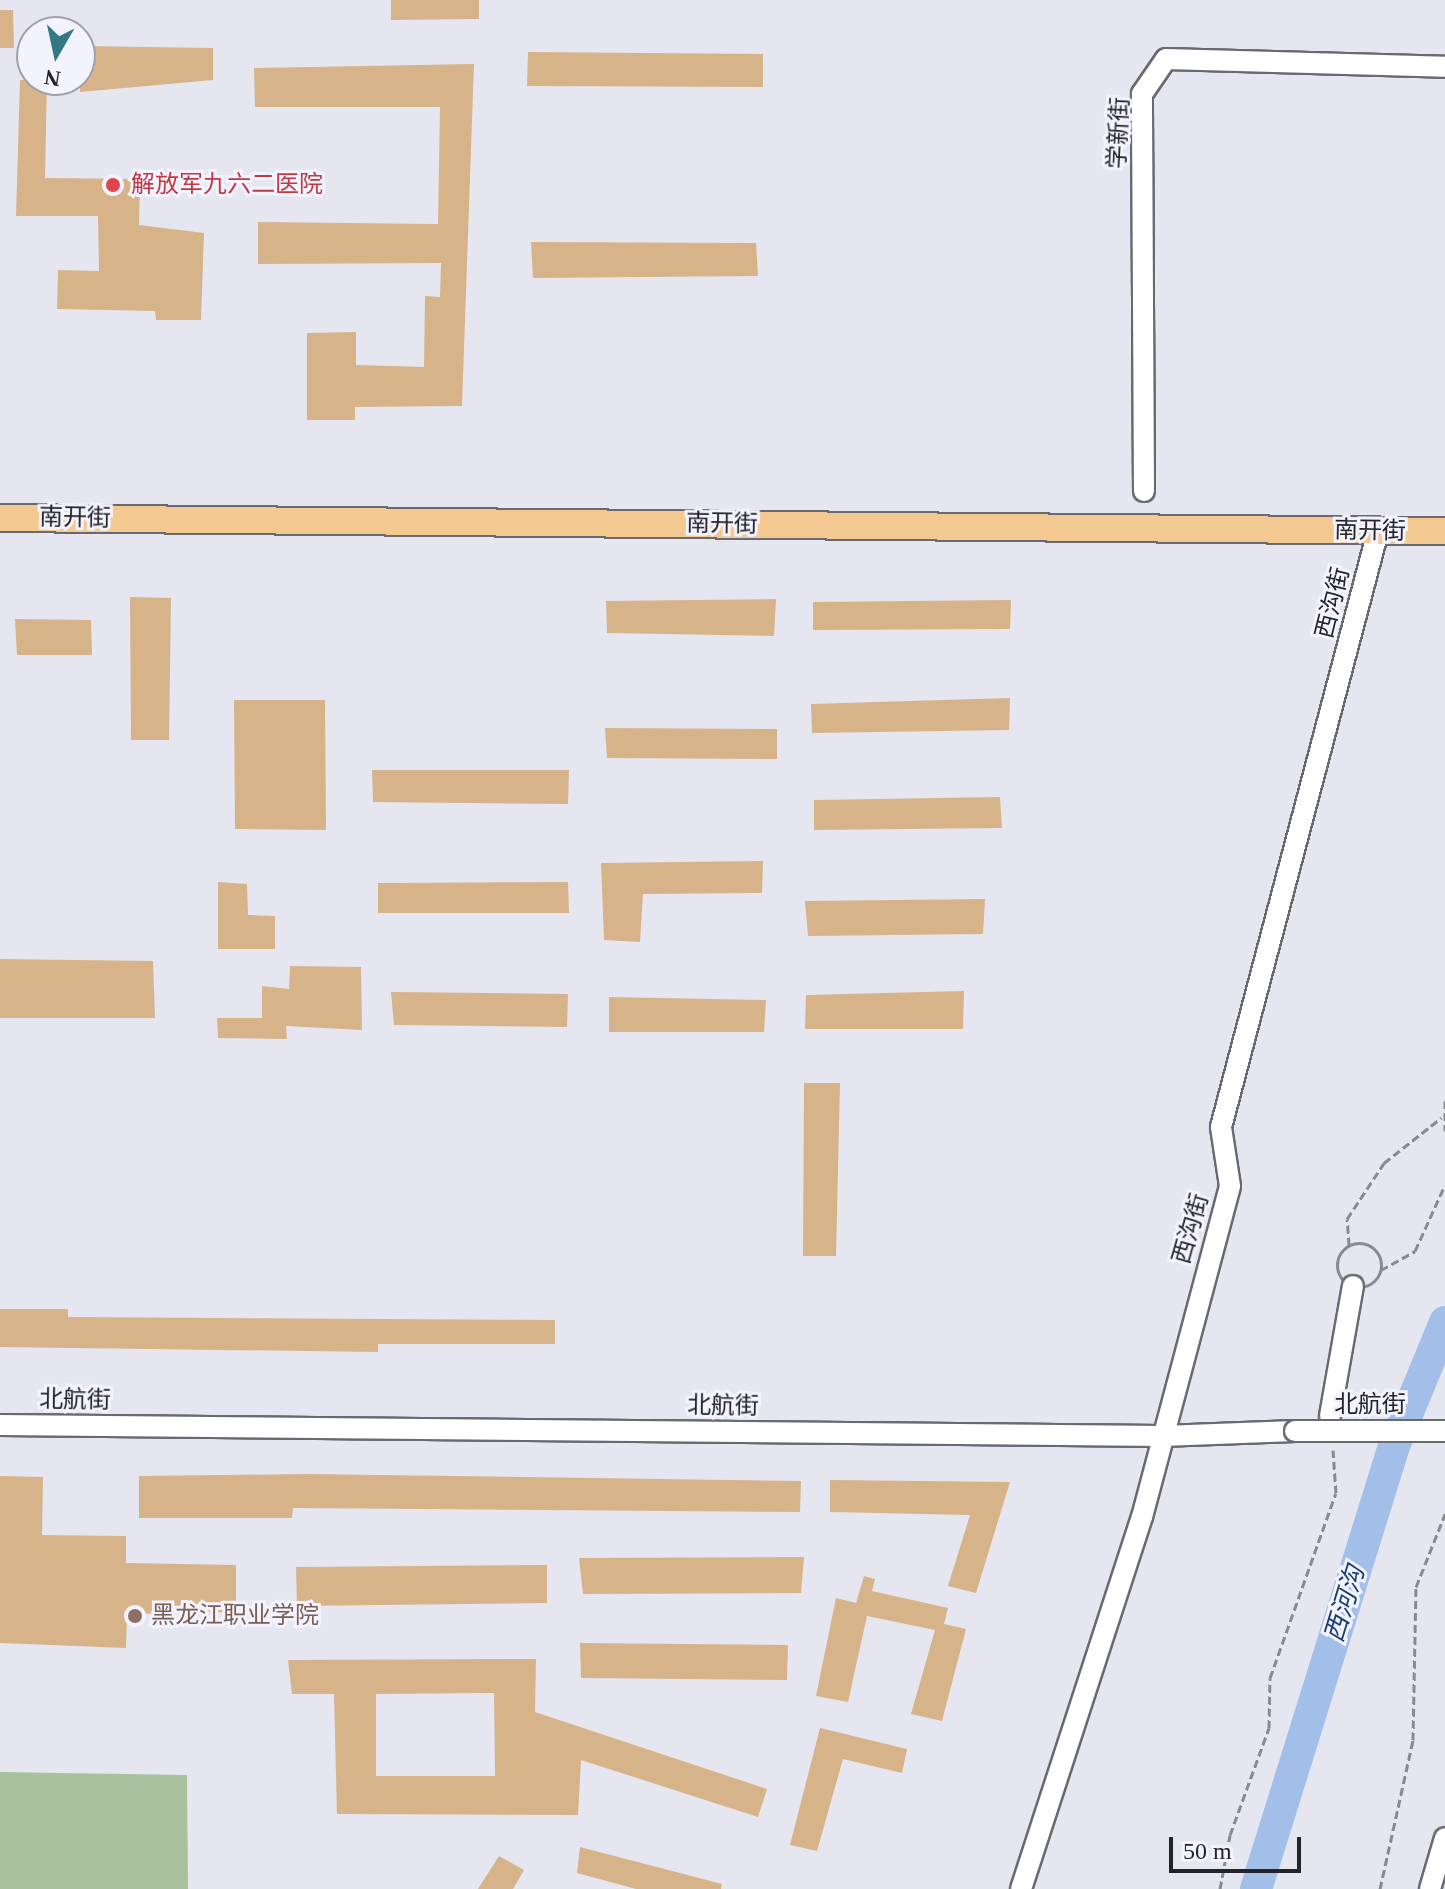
<!DOCTYPE html>
<meta charset="utf-8">
<style>
body{margin:0}
#map{position:relative;width:1445px;height:1889px;overflow:hidden;background:#e6e6f1;font-family:"Times New Roman","Noto Sans SC",serif}
div>[style]{position:absolute}
.green>*{inset:0;background:#aac19e}
.river>*{height:32px;margin:-16px;padding:0 16px;transform-origin:16px;border-radius:16px;background:#a1bfe9}
.building>*{inset:0;background:#d7b38a}
.path>*{height:3px;margin-top:-1.5px;transform-origin:0;background:repeating-linear-gradient(90deg,#898990 0 8px,transparent 0 12px)}
.path>.ring{margin:-1.5px;padding:0;box-sizing:content-box;background:none;border:3px solid #898990;border-radius:50%}
.roads{filter:drop-shadow(2px 0 #686972) drop-shadow(-2px 0 #686972) drop-shadow(0 2px #686972) drop-shadow(0 -2px #686972)}
.minor>*{height:20px;margin:-10px;padding:0 10px;transform-origin:10px;border-radius:10px;background:#fff}
.major>*{height:26px;margin:-13px;padding:0 13px;transform-origin:13px;border-radius:13px;background:#f3c891}
.bridges{filter:drop-shadow(2px 0 #686972) drop-shadow(-2px 0 #686972) drop-shadow(0 2px #686972) drop-shadow(0 -2px #686972)}
.minor-bridge>*{height:20px;margin:-10px;padding:0 10px;transform-origin:10px;border-radius:10px;background:#fff}
.dots>*{width:22px;height:22px;translate:-50% -50%;box-sizing:border-box;border:4px solid #f3f3fe;border-radius:50%}
span{translate:-50% -50%;white-space:nowrap;text-align:center;line-height:1.15;-webkit-text-stroke:6px #f3f3fe;paint-order:stroke}
.street-label{font-size:24px;color:#242428}
.health-label{font-size:24px;color:#be3a42}
.left{translate:0 -50%;text-align:left}
.education-label{font-size:24px;color:#785e54}
.water-label{font-size:26px;color:#183e72;font-style:italic}
.north{position:absolute;left:16px;top:16px;width:80px;height:80px;box-sizing:border-box;background:#f3f3fe;border:2px solid #a0a0a8;border-radius:50%;rotate:189deg;font-size:22px;font-weight:700;line-height:32px;text-align:center;color:#242428}
.north::after{content:'';display:block;margin:auto;width:28px;height:36px;background:#327983;clip-path:polygon(50% 0,100% 100%,50% 72%,0 100%)}
.scale{position:absolute;left:1169px;top:1837px;width:132px;height:36px;box-sizing:border-box;border:4px solid #242428;border-top:0;padding-left:10px;font-size:24px;line-height:28px;white-space:nowrap;color:#242428;-webkit-text-stroke:6px #f3f3fe;paint-order:stroke}
</style>
<div id="map">
<div class="green">
<i style="clip-path:polygon(0 1772px,187px 1775px,188px 1889px,0 1889px)"></i>
</div>
<div class="river">
<i style="left:1256px;top:1889px;width:464px;rotate:-72.7deg"></i>
<i style="left:1394px;top:1446px;width:134px;rotate:-67.6deg"></i>
</div>
<div class="building">
<i style="clip-path:polygon(391px 0,479px 0,479px 19px,391px 20px)"></i>
<i style="clip-path:polygon(0 10px,13px 10px,14px 48px,0 48px)"></i>
<i style="clip-path:polygon(80px 46px,213px 48px,213px 80px,80px 92px)"></i>
<i style="clip-path:polygon(528px 52px,763px 54px,763px 87px,527px 86px)"></i>
<i style="clip-path:polygon(474px 64px,462px 406px,355px 407px,355px 420px,307px 420px,307px 333px,356px 332px,356px 365px,424px 367px,425px 296px,440px 297px,441px 263px,258px 264px,258px 222px,438px 224px,440px 107px,255px 107px,254px 68px)"></i>
<i style="clip-path:polygon(20px 80px,47px 80px,45px 178px,140px 179px,139px 225px,204px 233px,201px 320px,156px 320px,155px 311px,57px 309px,58px 270px,99px 271px,98px 216px,16px 216px)"></i>
<i style="clip-path:polygon(531px 242px,756px 243px,758px 276px,533px 278px)"></i>
<i style="clip-path:polygon(130px 597px,171px 598px,169px 740px,131px 740px)"></i>
<i style="clip-path:polygon(776px 599px,774px 636px,607px 633px,606px 601px)"></i>
<i style="clip-path:polygon(1011px 600px,1010px 629px,813px 630px,813px 602px)"></i>
<i style="clip-path:polygon(15px 619px,91px 620px,92px 655px,17px 655px)"></i>
<i style="clip-path:polygon(1010px 698px,1009px 730px,812px 733px,811px 704px)"></i>
<i style="clip-path:polygon(234px 700px,325px 700px,326px 830px,235px 829px)"></i>
<i style="clip-path:polygon(605px 728px,777px 729px,777px 759px,607px 758px)"></i>
<i style="clip-path:polygon(372px 770px,569px 770px,568px 804px,373px 802px)"></i>
<i style="clip-path:polygon(1000px 797px,1002px 828px,814px 830px,814px 800px)"></i>
<i style="clip-path:polygon(763px 861px,762px 893px,643px 894px,640px 942px,604px 940px,601px 863px)"></i>
<i style="clip-path:polygon(218px 882px,247px 884px,248px 915px,275px 916px,275px 949px,218px 949px)"></i>
<i style="clip-path:polygon(568px 882px,569px 913px,378px 913px,378px 883px)"></i>
<i style="clip-path:polygon(985px 899px,983px 934px,808px 936px,805px 901px)"></i>
<i style="clip-path:polygon(0 959px,153px 961px,155px 1018px,0 1018px)"></i>
<i style="clip-path:polygon(290px 966px,361px 967px,362px 1030px,286px 1026px,287px 1039px,218px 1038px,217px 1018px,262px 1018px,262px 986px,289px 989px)"></i>
<i style="clip-path:polygon(964px 991px,963px 1029px,805px 1029px,806px 995px)"></i>
<i style="clip-path:polygon(391px 992px,568px 994px,567px 1027px,394px 1025px)"></i>
<i style="clip-path:polygon(609px 997px,766px 1000px,764px 1032px,609px 1032px)"></i>
<i style="clip-path:polygon(804px 1083px,840px 1083px,836px 1256px,803px 1256px)"></i>
<i style="clip-path:polygon(0 1309px,68px 1309px,68px 1317px,555px 1320px,555px 1344px,378px 1344px,378px 1352px,0 1347px)"></i>
<i style="clip-path:polygon(308px 1474px,801px 1481px,800px 1512px,293px 1508px,292px 1518px,139px 1518px,139px 1476px)"></i>
<i style="clip-path:polygon(0 1476px,43px 1477px,42px 1535px,126px 1536px,126px 1563px,236px 1565px,236px 1612px,127px 1614px,126px 1648px,0 1643px)"></i>
<i style="clip-path:polygon(830px 1480px,1010px 1482px,976px 1593px,948px 1586px,970px 1515px,830px 1512px)"></i>
<i style="clip-path:polygon(804px 1557px,801px 1593px,583px 1594px,579px 1558px)"></i>
<i style="clip-path:polygon(547px 1565px,547px 1603px,297px 1606px,296px 1567px)"></i>
<i style="clip-path:polygon(864px 1576px,875px 1579px,872px 1591px,948px 1608px,944px 1624px,966px 1629px,942px 1721px,911px 1714px,935px 1630px,867px 1616px,848px 1702px,816px 1696px,836px 1598px,856px 1603px)"></i>
<i style="clip-path:polygon(580px 1643px,788px 1645px,787px 1680px,581px 1678px)"></i>
<i style="clip-path:polygon(evenodd,536px 1659px,535px 1712px,767px 1789px,758px 1817px,581px 1760px,578px 1815px,337px 1814px,334px 1694px,292px 1694px,288px 1660px,536px 1659px,494px 1693px,495px 1776px,376px 1776px,376px 1694px,494px 1693px)"></i>
<i style="clip-path:polygon(820px 1728px,907px 1749px,902px 1773px,843px 1759px,817px 1851px,790px 1845px)"></i>
<i style="clip-path:polygon(580px 1847px,722px 1884px,721px 1889px,636px 1889px,577px 1873px)"></i>
<i style="clip-path:polygon(499px 1856px,524px 1870px,513px 1889px,478px 1889px)"></i>
</div>
<div class="path">
<i style="left:1445px;top:1101px;width:30px;rotate:90deg"></i>
<i class="ring" style="left:1337px;top:1243px;width:41px;height:41px"></i>
<i style="left:1349px;top:1245px;width:26px;rotate:-94deg"></i>
<i style="left:1347px;top:1219px;width:67px;rotate:-56.5deg"></i>
<i style="left:1384px;top:1163px;width:73px;rotate:-38.3deg"></i>
<i style="left:1381px;top:1270px;width:39px;rotate:-29deg"></i>
<i style="left:1415px;top:1251px;width:72px;rotate:-65.6deg"></i>
<i style="left:1220px;top:1889px;width:55px;rotate:-79.5deg"></i>
<i style="left:1230px;top:1835px;width:114px;rotate:-70deg"></i>
<i style="left:1269px;top:1728px;width:50px;rotate:-88.9deg"></i>
<i style="left:1270px;top:1678px;width:196px;rotate:-70.4deg"></i>
<i style="left:1336px;top:1493px;width:43px;rotate:-94deg"></i>
<i style="left:1380px;top:1889px;width:153px;rotate:-77.5deg"></i>
<i style="left:1413px;top:1740px;width:153px;rotate:-88.9deg"></i>
<i style="left:1416px;top:1587px;width:79px;rotate:-68.3deg"></i>
</div>
<div class="roads">
<div class="minor">
<i style="left:1144px;top:491px;width:397px;rotate:-90.3deg"></i>
<i style="left:1142px;top:94px;width:42px;rotate:-55.6deg"></i>
<i style="left:1166px;top:59px;width:279px;rotate:1.6deg"></i>
<i style="left:1330px;top:1416px;width:132px;rotate:-80deg"></i>
<i style="left:0;top:1425px;width:1162px;rotate:0.54deg"></i>
<i style="left:1162px;top:1436px;width:133px;rotate:-2.2deg"></i>
<i style="left:1021px;top:1889px;width:391px;rotate:-72deg"></i>
<i style="left:1142px;top:1517px;width:342px;rotate:-75.1deg"></i>
<i style="left:1230px;top:1186px;width:60px;rotate:-98.7deg"></i>
<i style="left:1221px;top:1127px;width:616px;rotate:-75.24deg"></i>
<i style="left:1430px;top:1889px;width:53px;rotate:-73.6deg"></i>
</div>
<div class="major">
<i style="left:0;top:518px;width:1445px;rotate:0.52deg"></i>
</div>
</div>
<div class="bridges">
<div class="minor-bridge">
<i style="left:1295px;top:1431px;width:150px"></i>
</div>
</div>
<div class="dots">
<i style="left:113px;top:185px;background:#e0444e"></i>
<i style="left:135px;top:1616px;background:#8d6e63"></i>
</div>
<div class="street-label">
<span style="left:1119px;top:133px;rotate:-87deg">学新街</span>
<span style="left:75px;top:518px;rotate:1deg">南开街</span>
<span style="left:722px;top:524px;rotate:1deg">南开街</span>
<span style="left:1370px;top:531px;rotate:1deg">南开街</span>
<span style="left:1333px;top:603px;rotate:-76deg">西沟街</span>
<span style="left:1191px;top:1229px;rotate:-74deg">西沟街</span>
<span style="left:75px;top:1400px;rotate:1deg">北航街</span>
<span style="left:1370px;top:1405px">北航街</span>
<span style="left:723px;top:1406px;rotate:1deg">北航街</span>
</div>
<div class="health-label">
<span class="left" style="left:131px;top:185px">解放军九六二医院</span>
</div>
<div class="education-label">
<span class="left" style="left:151px;top:1616px">黑龙江职业学院</span>
</div>
<div class="water-label">
<span style="left:1345px;top:1604px;rotate:-73deg">西河沟</span>
</div>
<div class="north">N</div>
<div class="scale">50 m</div>
</div>
